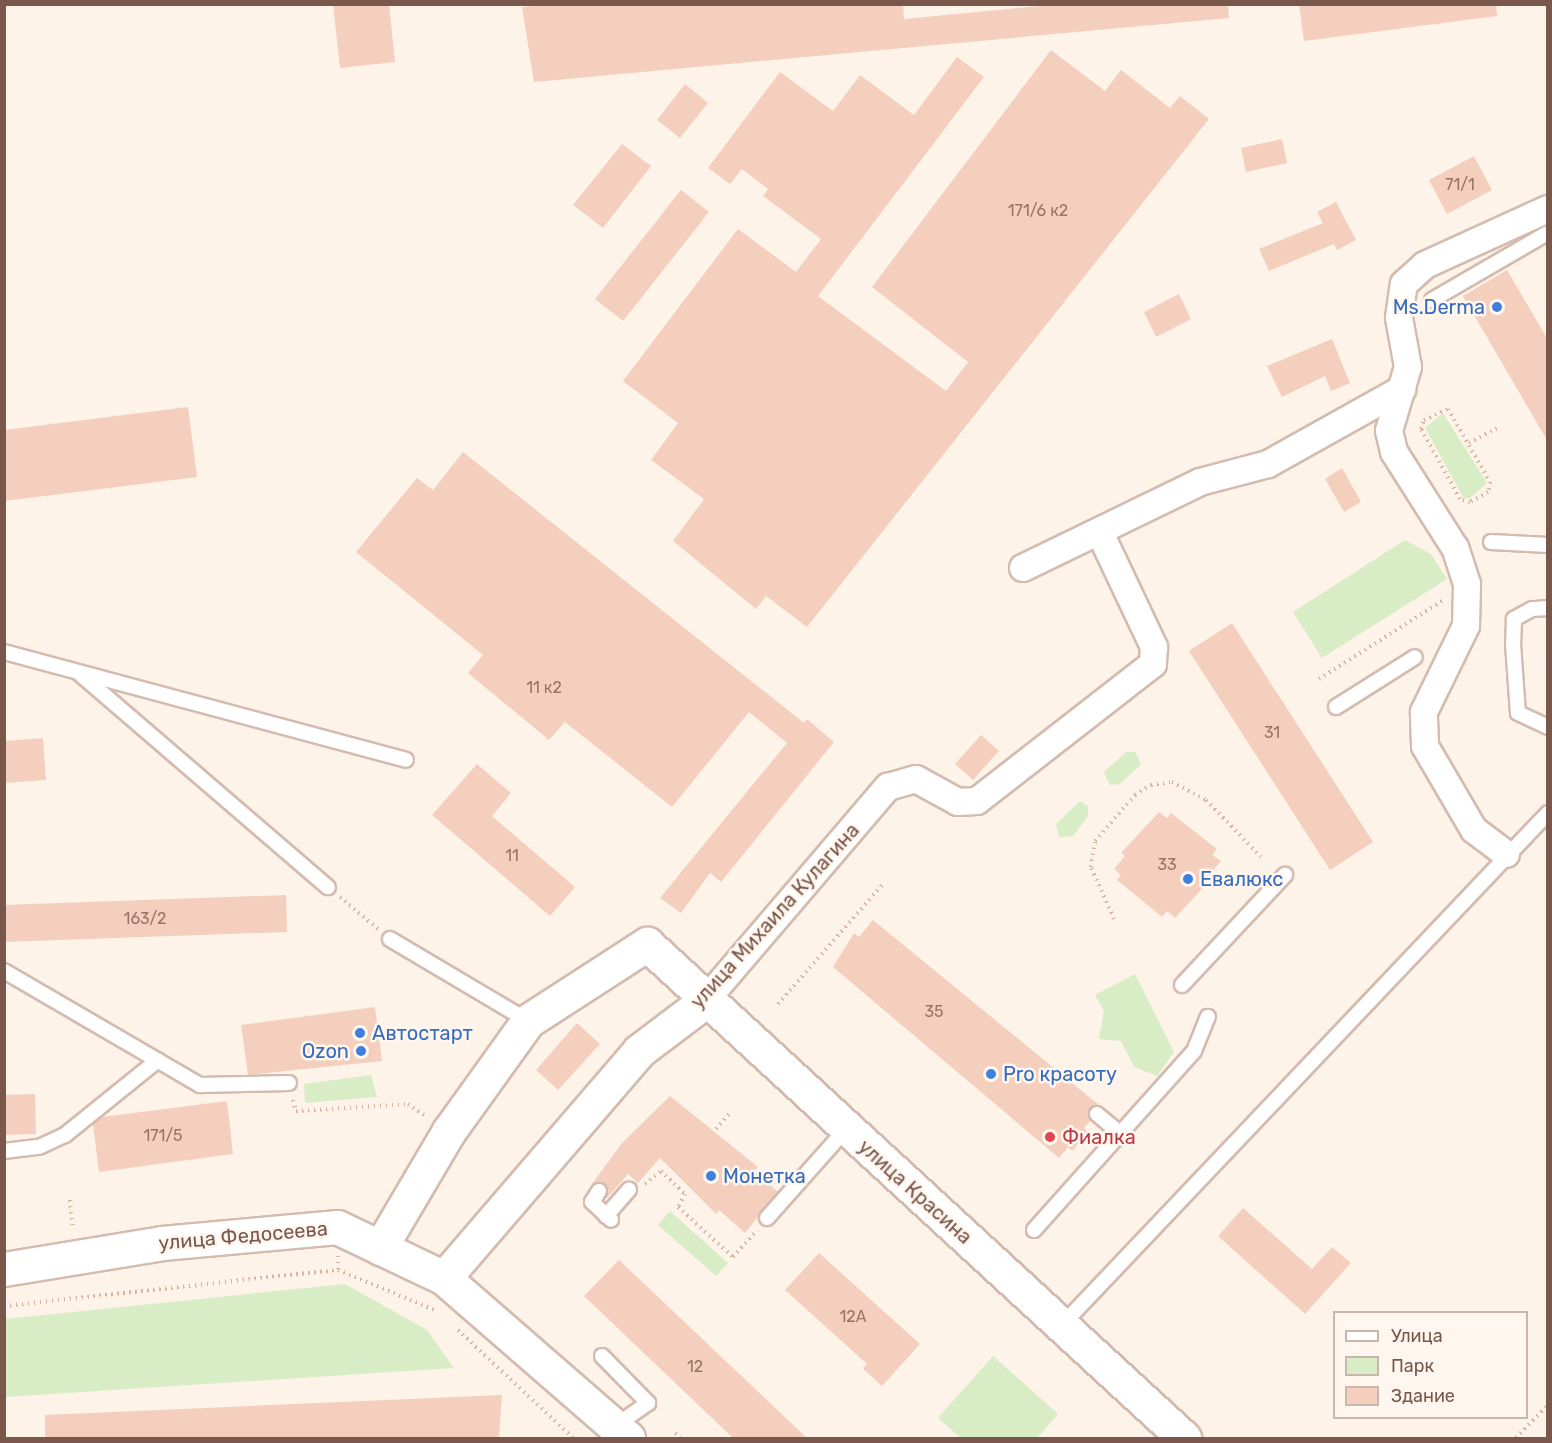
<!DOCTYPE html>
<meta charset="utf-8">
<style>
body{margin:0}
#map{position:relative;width:1552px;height:1443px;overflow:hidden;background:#fdf3e8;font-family:Rubik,sans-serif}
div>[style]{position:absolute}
.green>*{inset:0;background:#d8ecc5}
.building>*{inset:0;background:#f4cfbe}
.path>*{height:4px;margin-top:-2px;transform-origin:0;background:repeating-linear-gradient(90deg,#dab2a0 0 1.5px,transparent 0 6px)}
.roads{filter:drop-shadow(2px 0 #d3bcaf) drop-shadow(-2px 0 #d3bcaf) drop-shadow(0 2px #d3bcaf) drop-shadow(0 -2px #d3bcaf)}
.service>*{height:14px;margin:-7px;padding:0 7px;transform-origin:7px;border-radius:7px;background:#fff}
.minor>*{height:26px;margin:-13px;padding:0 13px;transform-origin:13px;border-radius:13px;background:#fff}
.tertiary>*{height:33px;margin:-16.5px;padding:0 16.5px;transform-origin:16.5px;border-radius:16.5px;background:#fff}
.dots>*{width:16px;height:16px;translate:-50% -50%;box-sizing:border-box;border:3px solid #fff7ef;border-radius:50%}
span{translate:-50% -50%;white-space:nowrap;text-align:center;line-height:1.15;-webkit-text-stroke:5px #fff7ef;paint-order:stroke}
.number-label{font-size:16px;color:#987567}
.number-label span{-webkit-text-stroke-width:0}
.shop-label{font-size:20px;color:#366cbe}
.right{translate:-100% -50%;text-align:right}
.left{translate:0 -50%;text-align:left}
.street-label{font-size:20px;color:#79574a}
.health-label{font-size:20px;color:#be3a42}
.frame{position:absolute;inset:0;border:6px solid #79574a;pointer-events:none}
.legend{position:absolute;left:1333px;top:1311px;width:195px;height:108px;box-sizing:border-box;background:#fff7ef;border:2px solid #c9b7ad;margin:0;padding:8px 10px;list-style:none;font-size:18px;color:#79574a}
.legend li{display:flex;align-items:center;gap:12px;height:30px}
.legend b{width:30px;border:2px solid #c9b7ad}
</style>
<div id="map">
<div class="green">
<i style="clip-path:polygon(1443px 413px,1487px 483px,1469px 499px,1463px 497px,1425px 428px)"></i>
<i style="clip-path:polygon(1405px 540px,1431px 554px,1447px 579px,1322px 658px,1293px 612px)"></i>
<i style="clip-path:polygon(1126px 752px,1135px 752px,1141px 764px,1120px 784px,1110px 785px,1104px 772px)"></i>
<i style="clip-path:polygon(1080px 801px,1088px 806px,1088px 816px,1073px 836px,1059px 837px,1056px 824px)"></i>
<i style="clip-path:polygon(1135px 974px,1174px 1052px,1157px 1076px,1134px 1067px,1121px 1041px,1099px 1039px,1104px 1011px,1095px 995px)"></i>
<i style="clip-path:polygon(371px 1075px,377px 1097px,305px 1103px,304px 1084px)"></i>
<i style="clip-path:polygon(670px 1211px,728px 1263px,716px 1276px,658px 1225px)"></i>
<i style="clip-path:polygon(345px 1284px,427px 1330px,454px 1368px,5px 1397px,5px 1319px)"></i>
<i style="clip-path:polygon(993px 1356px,1058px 1414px,1037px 1438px,961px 1438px,938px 1418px)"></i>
</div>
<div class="building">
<i style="clip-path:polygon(333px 4px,389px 4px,395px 62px,340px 68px)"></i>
<i style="clip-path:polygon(551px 4px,903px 4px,904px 19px,1061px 4px,1228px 4px,1229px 18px,534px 82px,522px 7px)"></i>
<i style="clip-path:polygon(1299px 4px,1496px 4px,1497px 16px,1304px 41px)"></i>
<i style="clip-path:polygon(1051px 50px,1105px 91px,1121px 70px,1170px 108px,1180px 96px,1209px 119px,807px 627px,766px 596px,756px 609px,673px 541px,704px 499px,651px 460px,678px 423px,623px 381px,738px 229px,796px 272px,821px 239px,763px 196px,768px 189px,742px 169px,730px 184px,708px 168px,780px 72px,833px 111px,860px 75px,914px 115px,957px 57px,984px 77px,818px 296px,946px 391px,968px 362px,872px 287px)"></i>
<i style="clip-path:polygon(685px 84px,708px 103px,680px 138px,657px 120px)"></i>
<i style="clip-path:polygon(1282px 139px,1287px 163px,1246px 172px,1241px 148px)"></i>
<i style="clip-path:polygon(622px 144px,651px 166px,603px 228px,573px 205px)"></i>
<i style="clip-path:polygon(1474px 156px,1492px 190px,1447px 214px,1429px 180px)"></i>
<i style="clip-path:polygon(681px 190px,709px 212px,623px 321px,595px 299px)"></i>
<i style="clip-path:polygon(1336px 202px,1356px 240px,1337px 250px,1334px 244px,1269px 271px,1259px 249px,1323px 223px,1317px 212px)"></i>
<i style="clip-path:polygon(1507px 270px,1548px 340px,1548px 442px,1463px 296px)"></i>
<i style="clip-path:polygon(1179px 294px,1191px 319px,1156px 337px,1144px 312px)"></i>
<i style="clip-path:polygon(1332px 339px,1350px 383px,1331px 391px,1325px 376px,1282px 397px,1267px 366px)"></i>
<i style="clip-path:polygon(188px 407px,197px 477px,4px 501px,4px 430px)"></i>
<i style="clip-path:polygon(463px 452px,804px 723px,807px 719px,834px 742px,721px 882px,710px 873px,681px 913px,660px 898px,787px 743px,749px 712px,672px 807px,565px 722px,549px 740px,468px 673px,483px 655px,356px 552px,417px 478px,433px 490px)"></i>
<i style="clip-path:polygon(1342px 468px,1361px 502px,1344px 512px,1325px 479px)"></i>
<i style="clip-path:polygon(1232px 623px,1373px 842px,1330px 870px,1189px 651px)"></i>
<i style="clip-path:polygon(981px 735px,999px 751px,973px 780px,955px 764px)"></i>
<i style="clip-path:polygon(43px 738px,46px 780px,4px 783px,4px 741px)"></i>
<i style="clip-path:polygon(477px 764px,511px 793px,492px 816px,575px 887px,550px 916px,432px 815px)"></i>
<i style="clip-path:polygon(1159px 812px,1167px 818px,1171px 813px,1217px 849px,1212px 855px,1221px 861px,1210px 874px,1213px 877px,1175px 918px,1167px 911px,1162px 917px,1117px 880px,1121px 875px,1114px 869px,1125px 856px,1121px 853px)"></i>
<i style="clip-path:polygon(286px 895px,287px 932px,4px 942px,4px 905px)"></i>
<i style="clip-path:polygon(873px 920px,1099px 1105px,1090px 1109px,1091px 1120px,1084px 1128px,1088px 1132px,1072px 1151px,1068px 1147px,1059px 1158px,833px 967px,854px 933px,859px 937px)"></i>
<i style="clip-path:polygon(375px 1007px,382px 1061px,248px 1075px,241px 1025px)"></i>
<i style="clip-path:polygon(577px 1023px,600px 1044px,558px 1090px,536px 1070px)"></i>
<i style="clip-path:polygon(35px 1094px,36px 1134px,4px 1135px,4px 1095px)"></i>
<i style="clip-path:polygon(670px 1096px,758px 1167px,754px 1171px,778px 1192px,745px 1233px,719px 1210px,716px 1214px,660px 1158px,638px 1183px,628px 1174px,607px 1198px,604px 1184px,592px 1184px,622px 1143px)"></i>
<i style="clip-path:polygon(227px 1101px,233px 1154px,99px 1172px,93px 1124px,102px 1117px)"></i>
<i style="clip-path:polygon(1243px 1208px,1312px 1269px,1332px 1247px,1351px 1263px,1305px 1314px,1218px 1236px)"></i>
<i style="clip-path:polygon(819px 1253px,920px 1344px,882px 1386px,863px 1369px,867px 1364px,785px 1290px)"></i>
<i style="clip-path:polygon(619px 1260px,807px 1438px,733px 1438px,584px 1296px)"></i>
<i style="clip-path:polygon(502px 1395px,499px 1438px,45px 1438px,45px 1415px)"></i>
</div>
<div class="path">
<i style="left:1448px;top:409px;width:84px;rotate:60.1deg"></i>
<i style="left:1490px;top:482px;width:10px;rotate:101deg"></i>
<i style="left:1488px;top:492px;width:21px;rotate:151deg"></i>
<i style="left:1470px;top:502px;width:10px;rotate:-163deg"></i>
<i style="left:1460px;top:499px;width:80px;rotate:-119.1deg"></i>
<i style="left:1421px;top:429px;width:9px;rotate:-72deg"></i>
<i style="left:1424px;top:420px;width:26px;rotate:-25deg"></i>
<i style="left:1469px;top:443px;width:32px;rotate:-28deg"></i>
<i style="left:1319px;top:679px;width:146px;rotate:-32.4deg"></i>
<i style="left:340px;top:897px;width:50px;rotate:40.1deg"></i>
<i style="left:1114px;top:919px;width:57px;rotate:-113.9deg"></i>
<i style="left:1091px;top:867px;width:26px;rotate:-81deg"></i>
<i style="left:1095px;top:841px;width:61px;rotate:-49deg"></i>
<i style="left:1135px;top:795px;width:19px;rotate:-32deg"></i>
<i style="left:1151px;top:785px;width:21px;rotate:-8deg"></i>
<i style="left:1172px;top:782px;width:38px;rotate:28deg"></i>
<i style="left:1206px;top:800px;width:79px;rotate:46deg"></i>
<i style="left:778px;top:1004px;width:159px;rotate:-48.8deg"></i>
<i style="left:293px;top:1100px;width:11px;rotate:75deg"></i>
<i style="left:296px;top:1111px;width:112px;rotate:-3.6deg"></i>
<i style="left:408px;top:1104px;width:22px;rotate:34deg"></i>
<i style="left:716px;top:1129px;width:23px;rotate:-49deg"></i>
<i style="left:645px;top:1184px;width:21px;rotate:-39deg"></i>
<i style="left:661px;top:1171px;width:33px;rotate:44deg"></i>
<i style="left:685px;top:1194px;width:15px;rotate:118deg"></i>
<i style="left:678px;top:1207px;width:74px;rotate:42.3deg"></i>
<i style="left:733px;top:1257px;width:36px;rotate:-48deg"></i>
<i style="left:70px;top:1200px;width:29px;rotate:84deg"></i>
<i style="left:338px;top:1256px;width:14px;rotate:90deg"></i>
<i style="left:4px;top:1306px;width:336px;rotate:-6.2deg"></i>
<i style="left:338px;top:1270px;width:107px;rotate:22.5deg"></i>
<i style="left:458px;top:1330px;width:158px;rotate:43.2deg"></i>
<i style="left:675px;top:1433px;width:7px;rotate:45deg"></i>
<i style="left:1516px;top:1438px;width:46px;rotate:-45.9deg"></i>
</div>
<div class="roads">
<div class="service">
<i style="left:1432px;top:300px;width:132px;rotate:-30.1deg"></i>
<i style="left:1491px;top:542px;width:57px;rotate:3deg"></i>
<i style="left:1548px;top:608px;width:16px;rotate:176deg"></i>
<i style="left:1532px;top:609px;width:21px;rotate:151deg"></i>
<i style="left:1514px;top:619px;width:25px;rotate:92deg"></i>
<i style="left:1513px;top:644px;width:69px;rotate:85.9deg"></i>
<i style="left:1518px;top:713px;width:33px;rotate:25deg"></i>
<i style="left:4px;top:652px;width:416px;rotate:15deg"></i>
<i style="left:80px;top:674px;width:327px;rotate:40.7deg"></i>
<i style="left:1336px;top:707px;width:93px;rotate:-32.3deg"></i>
<i style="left:390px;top:939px;width:161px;rotate:30.7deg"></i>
<i style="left:4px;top:971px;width:227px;rotate:30.2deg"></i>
<i style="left:200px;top:1085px;width:89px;rotate:-1.3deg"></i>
<i style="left:1182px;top:985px;width:151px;rotate:-46.9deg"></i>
<i style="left:1097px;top:1114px;width:30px;rotate:40deg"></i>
<i style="left:4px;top:1151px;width:35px;rotate:-7deg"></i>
<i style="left:39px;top:1147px;width:29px;rotate:-25deg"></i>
<i style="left:65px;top:1135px;width:119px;rotate:-38.9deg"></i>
<i style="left:599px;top:1191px;width:13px;rotate:122deg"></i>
<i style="left:592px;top:1202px;width:26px;rotate:43deg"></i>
<i style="left:606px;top:1216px;width:35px;rotate:-49deg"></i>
<i style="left:767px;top:1218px;width:119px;rotate:-48.4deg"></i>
<i style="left:1034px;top:1230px;width:240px;rotate:-48.2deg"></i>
<i style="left:1194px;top:1051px;width:37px;rotate:-68deg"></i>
<i style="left:1062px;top:1325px;width:706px;rotate:-46.49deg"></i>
<i style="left:602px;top:1356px;width:66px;rotate:45.6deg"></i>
<i style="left:648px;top:1403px;width:40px;rotate:145.1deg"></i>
</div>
<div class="minor">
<i style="left:1023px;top:568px;width:197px;rotate:-25.9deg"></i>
<i style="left:1200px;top:482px;width:70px;rotate:-14.8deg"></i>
<i style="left:1268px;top:464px;width:154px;rotate:-29.2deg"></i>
<i style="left:1506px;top:854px;width:40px;rotate:-143deg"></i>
<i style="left:1474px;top:830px;width:97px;rotate:-120.3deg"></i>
<i style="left:1425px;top:746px;width:34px;rotate:-92deg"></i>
<i style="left:1424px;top:712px;width:96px;rotate:-64deg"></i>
<i style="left:1466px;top:626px;width:42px;rotate:-88.6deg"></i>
<i style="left:1467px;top:584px;width:38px;rotate:-108deg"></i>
<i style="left:1455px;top:548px;width:114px;rotate:-122.4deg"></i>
<i style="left:1394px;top:452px;width:22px;rotate:-103deg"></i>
<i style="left:1389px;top:431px;width:67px;rotate:-73.5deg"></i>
<i style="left:1408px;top:367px;width:50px;rotate:-100.4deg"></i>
<i style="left:1399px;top:318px;width:34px;rotate:-82deg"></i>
<i style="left:1404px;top:284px;width:28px;rotate:-42deg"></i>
<i style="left:1425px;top:265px;width:135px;rotate:-24.5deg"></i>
<i style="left:705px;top:1001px;width:282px;rotate:-49.5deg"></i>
<i style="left:888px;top:787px;width:29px;rotate:-16deg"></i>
<i style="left:916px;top:779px;width:48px;rotate:28.7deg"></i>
<i style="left:958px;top:802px;width:19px;rotate:-3deg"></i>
<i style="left:977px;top:801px;width:223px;rotate:-37.9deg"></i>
<i style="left:1153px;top:664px;width:17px;rotate:-87deg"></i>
<i style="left:1154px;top:647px;width:126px;rotate:-115.3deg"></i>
</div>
<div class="tertiary">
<i style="left:380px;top:1248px;width:136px;rotate:-59.5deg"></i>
<i style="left:449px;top:1131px;width:135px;rotate:-54.3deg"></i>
<i style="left:528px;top:1021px;width:142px;rotate:-32.9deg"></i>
<i style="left:647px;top:944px;width:730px;rotate:42.61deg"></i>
<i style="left:4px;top:1269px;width:160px;rotate:-9.3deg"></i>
<i style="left:162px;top:1243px;width:176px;rotate:-5.2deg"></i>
<i style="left:337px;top:1227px;width:119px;rotate:25.5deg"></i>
<i style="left:444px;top:1278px;width:244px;rotate:41deg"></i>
<i style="left:444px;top:1278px;width:299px;rotate:-49.3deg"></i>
<i style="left:639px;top:1051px;width:83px;rotate:-37.1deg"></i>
</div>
</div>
<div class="dots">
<i style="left:1497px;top:307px;background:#3f7fe0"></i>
<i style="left:1188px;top:879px;background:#3f7fe0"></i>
<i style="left:360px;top:1033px;background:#3f7fe0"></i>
<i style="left:361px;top:1051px;background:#3f7fe0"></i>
<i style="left:991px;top:1074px;background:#3f7fe0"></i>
<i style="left:1050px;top:1137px;background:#e0444e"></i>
<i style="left:711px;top:1176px;background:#3f7fe0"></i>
</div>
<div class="number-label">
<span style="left:1460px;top:185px">71/1</span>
<span style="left:1038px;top:211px">171/6 к2</span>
<span style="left:544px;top:688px">11 к2</span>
<span style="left:1272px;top:733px">31</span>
<span style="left:512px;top:856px">11</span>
<span style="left:1167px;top:865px">33</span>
<span style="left:145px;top:919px">163/2</span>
<span style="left:934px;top:1012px">35</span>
<span style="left:163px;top:1136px">171/5</span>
<span style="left:853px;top:1317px">12А</span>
<span style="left:695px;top:1367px">12</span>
</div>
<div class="shop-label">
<span class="right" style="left:1485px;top:307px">Ms.Derma</span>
<span class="left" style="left:1200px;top:879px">Евалюкс</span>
<span class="left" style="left:372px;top:1033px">Автостарт</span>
<span class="right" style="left:349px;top:1051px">Ozon</span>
<span class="left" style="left:1003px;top:1074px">Pro красоту</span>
<span class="left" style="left:723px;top:1176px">Монетка</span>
</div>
<div class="street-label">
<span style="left:775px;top:916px;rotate:-48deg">улица Михаила Кулагина</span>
<span style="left:915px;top:1192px;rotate:42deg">улица Красина</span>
<span style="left:243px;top:1236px;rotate:-5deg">улица Федосеева</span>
</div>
<div class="health-label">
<span class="left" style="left:1062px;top:1137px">Фиалка</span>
</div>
<div class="frame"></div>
<ul class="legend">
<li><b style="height:8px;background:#fff"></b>Улица</li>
<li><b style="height:16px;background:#d8ecc5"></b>Парк</li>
<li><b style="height:16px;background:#f4cfbe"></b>Здание</li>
</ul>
</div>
